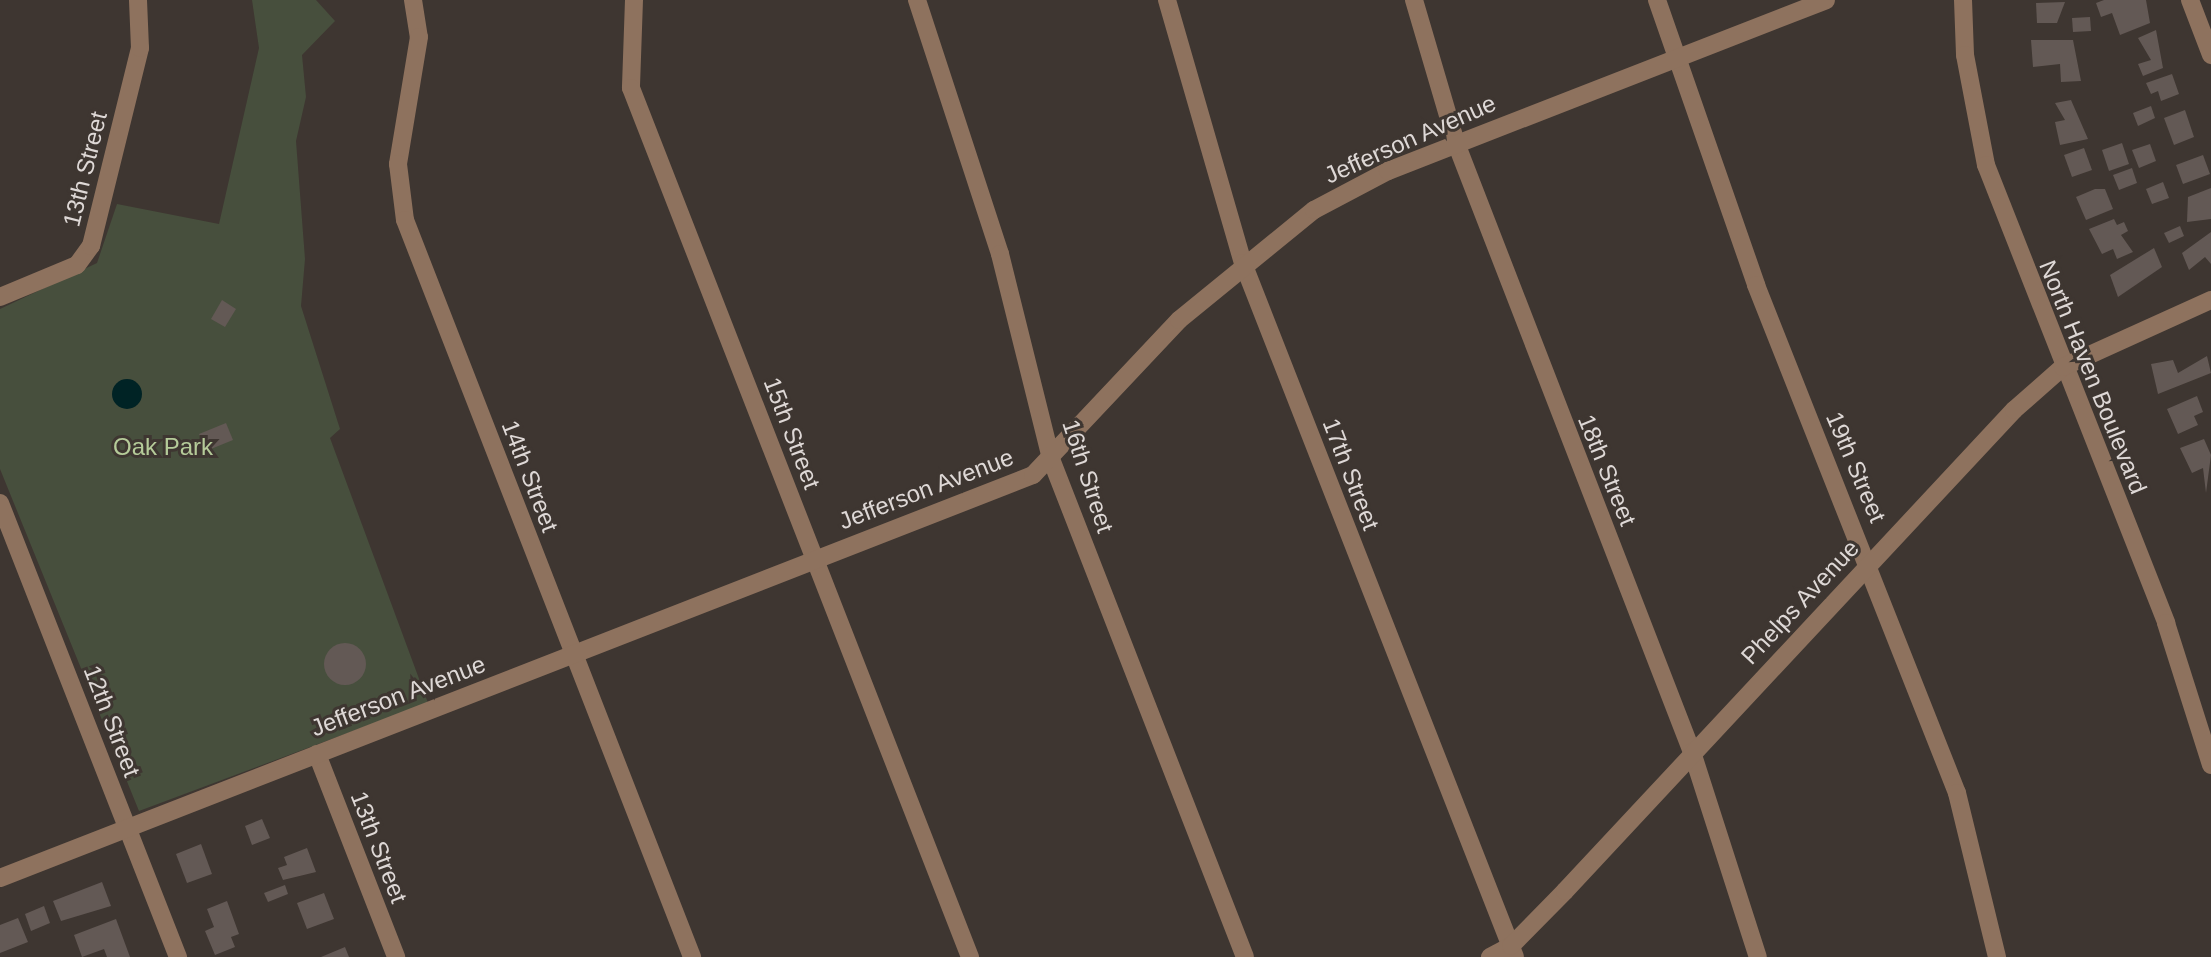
<!DOCTYPE html>
<style>
body{margin:0}
#map{position:relative;width:2211px;height:957px;overflow:hidden;background:#3e3631;font-family:Arial,sans-serif}
div>[style]{position:absolute}
.green>*{inset:0;background:#474f3d}
.water>*{inset:0;background:#002325}
.round{border-radius:50%}
.building>*{inset:0;background:#635955}
.minor>*{height:18px;margin:-9px;padding:0 9px;transform-origin:9px;border-radius:9px;background:#8e725e}
span{translate:-50% -50%;white-space:nowrap;text-align:center;line-height:1.15;-webkit-text-stroke:6px #3e3631;paint-order:stroke}
.street-label{font-size:24px;color:#ded8d6}
.park-label{font-size:24px;color:#b5cb99}
</style>
<div id="map">
<div class="green">
<i style="clip-path:polygon(252px 0,316px 0,335px 21px,302px 55px,306px 97px,296px 141px,305px 259px,301px 306px,340px 429px,330px 438px,428px 703px,139px 811px,0 469px,0 309px,97px 263px,117px 204px,219px 224px,259px 48px)"></i>
</div>
<div class="water">
<i class="round" style="left:112px;top:379px;width:30px;height:30px"></i>
</div>
<div class="building">
<i style="clip-path:polygon(2104px 0,2146px 0,2150px 23px,2120px 35px,2112px 13px,2101px 17px,2096px 3px)"></i>
<i style="clip-path:polygon(2065px 2px,2057px 23px,2037px 23px,2036px 3px)"></i>
<i style="clip-path:polygon(2090px 17px,2091px 31px,2073px 32px,2072px 18px)"></i>
<i style="clip-path:polygon(2156px 30px,2163px 68px,2143px 76px,2138px 64px,2151px 60px,2138px 38px)"></i>
<i style="clip-path:polygon(2031px 40px,2073px 40px,2081px 81px,2061px 82px,2060px 64px,2033px 67px)"></i>
<i style="clip-path:polygon(2172px 74px,2179px 94px,2161px 101px,2158px 91px,2151px 94px,2146px 83px)"></i>
<i style="clip-path:polygon(2071px 100px,2088px 139px,2060px 145px,2055px 122px,2065px 120px,2055px 103px)"></i>
<i style="clip-path:polygon(2151px 106px,2155px 118px,2138px 126px,2133px 113px)"></i>
<i style="clip-path:polygon(2185px 110px,2194px 137px,2174px 145px,2164px 118px)"></i>
<i style="clip-path:polygon(2122px 143px,2129px 164px,2109px 171px,2102px 150px)"></i>
<i style="clip-path:polygon(2150px 144px,2156px 161px,2139px 168px,2132px 150px)"></i>
<i style="clip-path:polygon(2084px 148px,2092px 170px,2072px 177px,2064px 155px)"></i>
<i style="clip-path:polygon(2203px 155px,2210px 174px,2183px 184px,2176px 165px)"></i>
<i style="clip-path:polygon(2132px 168px,2137px 183px,2119px 190px,2113px 175px)"></i>
<i style="clip-path:polygon(2163px 182px,2169px 198px,2152px 204px,2146px 189px)"></i>
<i style="clip-path:polygon(2211px 188px,2211px 219px,2187px 222px,2188px 197px)"></i>
<i style="clip-path:polygon(2095px 189px,2105px 189px,2113px 209px,2086px 220px,2076px 197px)"></i>
<i style="clip-path:polygon(2114px 219px,2117px 225px,2124px 222px,2128px 231px,2121px 235px,2133px 252px,2117px 259px,2113px 249px,2102px 254px,2089px 229px)"></i>
<i style="clip-path:polygon(2180px 226px,2184px 236px,2169px 243px,2164px 233px)"></i>
<i style="clip-path:polygon(2211px 232px,2211px 264px,2205px 257px,2189px 270px,2182px 253px)"></i>
<i style="clip-path:polygon(2154px 248px,2162px 267px,2118px 297px,2110px 275px)"></i>
<i style="clip-path:polygon(222px 300px,236px 309px,225px 327px,211px 319px)"></i>
<i style="clip-path:polygon(2207px 356px,2211px 373px,2158px 394px,2151px 364px,2173px 360px,2178px 373px)"></i>
<i style="clip-path:polygon(2197px 396px,2203px 412px,2194px 416px,2198px 425px,2178px 434px,2167px 409px)"></i>
<i style="clip-path:polygon(226px 423px,233px 440px,206px 451px,199px 434px)"></i>
<i style="clip-path:polygon(2204px 439px,2211px 455px,2206px 493px,2203px 468px,2192px 473px,2180px 448px)"></i>
<i class="round" style="left:324px;top:643px;width:42px;height:42px"></i>
<i style="clip-path:polygon(262px 819px,270px 838px,252px 845px,245px 826px)"></i>
<i style="clip-path:polygon(201px 844px,212px 874px,187px 883px,176px 854px)"></i>
<i style="clip-path:polygon(307px 848px,316px 872px,283px 880px,278px 868px,287px 865px,284px 857px)"></i>
<i style="clip-path:polygon(102px 882px,111px 906px,61px 921px,53px 901px)"></i>
<i style="clip-path:polygon(285px 885px,288px 894px,268px 902px,264px 893px)"></i>
<i style="clip-path:polygon(324px 893px,334px 919px,307px 929px,297px 903px)"></i>
<i style="clip-path:polygon(227px 901px,239px 934px,231px 937px,235px 947px,215px 955px,205px 931px,214px 927px,207px 909px)"></i>
<i style="clip-path:polygon(44px 906px,50px 923px,31px 931px,25px 914px)"></i>
<i style="clip-path:polygon(18px 918px,28px 942px,0 953px,0 925px)"></i>
<i style="clip-path:polygon(116px 919px,130px 957px,107px 957px,104px 949px,82px 957px,74px 935px)"></i>
<i style="clip-path:polygon(345px 947px,349px 957px,321px 957px)"></i>
</div>
<div class="minor">
<i style="left:413px;top:0;width:37px;rotate:81deg"></i>
<i style="left:419px;top:37px;width:129px;rotate:99.4deg"></i>
<i style="left:398px;top:164px;width:56px;rotate:82.9deg"></i>
<i style="left:405px;top:220px;width:791px;rotate:68.72deg"></i>
<i style="left:634px;top:0;width:88px;rotate:92deg"></i>
<i style="left:631px;top:88px;width:933px;rotate:68.69deg"></i>
<i style="left:917px;top:0;width:267px;rotate:71.9deg"></i>
<i style="left:1000px;top:254px;width:211px;rotate:76deg"></i>
<i style="left:1051px;top:459px;width:534px;rotate:68.72deg"></i>
<i style="left:1167px;top:0;width:274px;rotate:73.9deg"></i>
<i style="left:1243px;top:263px;width:745px;rotate:68.6deg"></i>
<i style="left:1414px;top:0;width:149px;rotate:73.6deg"></i>
<i style="left:1456px;top:143px;width:653px;rotate:68.82deg"></i>
<i style="left:1692px;top:752px;width:215px;rotate:72.2deg"></i>
<i style="left:1657px;top:0;width:302px;rotate:70.8deg"></i>
<i style="left:1756px;top:285px;width:546px;rotate:68.41deg"></i>
<i style="left:1957px;top:793px;width:169px;rotate:76.3deg"></i>
<i style="left:1963px;top:0;width:55px;rotate:87.9deg"></i>
<i style="left:1965px;top:55px;width:112px;rotate:79.2deg"></i>
<i style="left:1986px;top:165px;width:492px;rotate:68.5deg"></i>
<i style="left:2166px;top:623px;width:149px;rotate:72.4deg"></i>
<i style="left:2190px;top:0;width:59px;rotate:69.1deg"></i>
<i style="left:0;top:297px;width:83px;rotate:-22.6deg"></i>
<i style="left:77px;top:265px;width:24px;rotate:-54deg"></i>
<i style="left:91px;top:246px;width:204px;rotate:-76.1deg"></i>
<i style="left:140px;top:48px;width:48px;rotate:-92.4deg"></i>
<i style="left:0;top:503px;width:488px;rotate:68.6deg"></i>
<i style="left:317px;top:754px;width:218px;rotate:68.7deg"></i>
<i style="left:0;top:878px;width:1109px;rotate:-21.31deg"></i>
<i style="left:1033px;top:475px;width:213px;rotate:-46.7deg"></i>
<i style="left:1179px;top:320px;width:174px;rotate:-39.2deg"></i>
<i style="left:1314px;top:210px;width:84px;rotate:-27.8deg"></i>
<i style="left:1388px;top:171px;width:470px;rotate:-21.3deg"></i>
<i style="left:1490px;top:957px;width:24px;rotate:-28deg"></i>
<i style="left:1511px;top:946px;width:77px;rotate:-45.5deg"></i>
<i style="left:1565px;top:891px;width:658px;rotate:-46.97deg"></i>
<i style="left:2014px;top:410px;width:65px;rotate:-41.3deg"></i>
<i style="left:2063px;top:367px;width:162px;rotate:-24.4deg"></i>
</div>
<div class="street-label">
<span style="left:1410px;top:139px;rotate:-24deg">Jefferson Avenue</span>
<span style="left:85px;top:169px;rotate:-76deg">13th Street</span>
<span style="left:2093px;top:377px;rotate:68deg">North Haven Boulevard</span>
<span style="left:792px;top:433px;rotate:69deg">15th Street</span>
<span style="left:1856px;top:467px;rotate:67deg">19th Street</span>
<span style="left:1607px;top:470px;rotate:68deg">18th Street</span>
<span style="left:1351px;top:474px;rotate:69deg">17th Street</span>
<span style="left:530px;top:476px;rotate:69deg">14th Street</span>
<span style="left:1088px;top:476px;rotate:72deg">16th Street</span>
<span style="left:926px;top:489px;rotate:-21deg">Jefferson Avenue</span>
<span style="left:1800px;top:602px;rotate:-47deg">Phelps Avenue</span>
<span style="left:398px;top:696px;rotate:-21deg">Jefferson Avenue</span>
<span style="left:112px;top:721px;rotate:69deg">12th Street</span>
<span style="left:379px;top:847px;rotate:69deg">13th Street</span>
</div>
<div class="park-label">
<span style="left:163px;top:447px">Oak Park</span>
</div>
</div>
